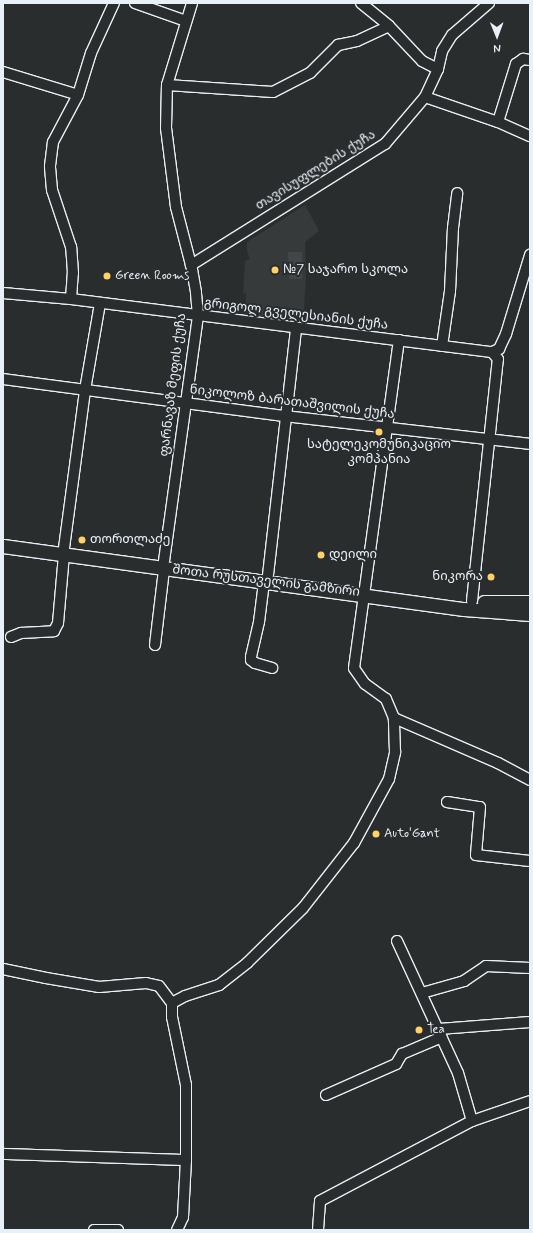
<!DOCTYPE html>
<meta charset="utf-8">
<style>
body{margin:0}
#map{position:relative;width:533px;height:1233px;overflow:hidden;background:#2a2d2e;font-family:Mynerve,"Noto Sans Georgian",sans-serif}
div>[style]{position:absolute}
.built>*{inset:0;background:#363a3b}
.green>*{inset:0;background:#424648}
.roads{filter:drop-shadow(1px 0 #e8f1f8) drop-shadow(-1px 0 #e8f1f8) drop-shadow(0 1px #e8f1f8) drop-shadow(0 -1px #e8f1f8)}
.minor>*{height:10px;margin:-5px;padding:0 5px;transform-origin:5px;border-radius:5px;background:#2a2d2e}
.major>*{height:13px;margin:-6.5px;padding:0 6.5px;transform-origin:6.5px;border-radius:6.5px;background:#2a2d2e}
.dots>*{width:11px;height:11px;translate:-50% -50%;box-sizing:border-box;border:2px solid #2a2d2e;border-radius:50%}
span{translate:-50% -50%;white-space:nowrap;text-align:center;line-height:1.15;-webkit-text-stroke:4px #2a2d2e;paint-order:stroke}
.street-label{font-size:13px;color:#e8f1f8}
.poi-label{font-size:13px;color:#e8f1f8}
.left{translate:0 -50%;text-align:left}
.right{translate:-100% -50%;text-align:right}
.frame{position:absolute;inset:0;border:4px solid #e8f1f8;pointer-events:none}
.north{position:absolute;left:477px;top:16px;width:40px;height:40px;-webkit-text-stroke:3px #2a2d2e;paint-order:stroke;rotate:179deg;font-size:11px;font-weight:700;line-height:16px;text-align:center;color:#e8f1f8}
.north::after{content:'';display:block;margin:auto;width:14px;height:18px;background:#e8f1f8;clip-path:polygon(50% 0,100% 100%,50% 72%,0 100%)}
</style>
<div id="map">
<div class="built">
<i style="clip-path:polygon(305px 205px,319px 231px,305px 242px,306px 278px,303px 322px,245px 315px,246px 294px,243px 293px,245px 261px,250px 259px,247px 251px,247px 242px)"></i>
</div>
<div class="green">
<i style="clip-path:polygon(288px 252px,302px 252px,302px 279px,289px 279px)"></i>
</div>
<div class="roads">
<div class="minor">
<i style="left:135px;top:3px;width:54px;rotate:19.4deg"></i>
<i style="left:361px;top:3px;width:36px;rotate:39deg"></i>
<i style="left:389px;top:26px;width:48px;rotate:46.7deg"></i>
<i style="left:422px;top:61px;width:18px;rotate:27deg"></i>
<i style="left:3px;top:72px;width:78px;rotate:17deg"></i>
<i style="left:167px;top:85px;width:106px;rotate:3.8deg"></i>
<i style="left:273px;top:92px;width:42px;rotate:-27.2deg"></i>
<i style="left:310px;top:73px;width:40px;rotate:-45deg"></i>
<i style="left:338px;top:45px;width:19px;rotate:-12deg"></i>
<i style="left:357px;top:41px;width:35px;rotate:-25deg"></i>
<i style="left:425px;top:97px;width:77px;rotate:18.9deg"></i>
<i style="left:498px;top:122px;width:35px;rotate:24deg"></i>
<i style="left:498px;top:122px;width:61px;rotate:-72.8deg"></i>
<i style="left:516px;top:64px;width:9px;rotate:-36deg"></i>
<i style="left:523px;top:59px;width:7px;rotate:8deg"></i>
<i style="left:191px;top:265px;width:229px;rotate:-32deg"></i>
<i style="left:385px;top:144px;width:62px;rotate:-49.6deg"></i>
<i style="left:425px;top:97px;width:31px;rotate:-65deg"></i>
<i style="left:438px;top:69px;width:18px;rotate:-77deg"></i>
<i style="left:442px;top:51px;width:19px;rotate:-58deg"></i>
<i style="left:452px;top:35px;width:49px;rotate:-40.9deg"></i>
<i style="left:3px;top:293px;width:68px;rotate:5deg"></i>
<i style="left:71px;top:299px;width:424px;rotate:7.2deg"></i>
<i style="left:492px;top:352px;width:8px;rotate:-23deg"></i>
<i style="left:499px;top:349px;width:17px;rotate:-65deg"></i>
<i style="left:506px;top:334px;width:83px;rotate:-73.1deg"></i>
<i style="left:71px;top:299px;width:26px;rotate:-86deg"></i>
<i style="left:73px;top:273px;width:26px;rotate:-94deg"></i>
<i style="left:71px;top:247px;width:60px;rotate:-108.4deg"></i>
<i style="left:52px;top:190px;width:24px;rotate:-95deg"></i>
<i style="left:50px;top:166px;width:24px;rotate:-83deg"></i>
<i style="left:53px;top:142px;width:53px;rotate:-62deg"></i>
<i style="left:78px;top:95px;width:44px;rotate:-72.8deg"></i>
<i style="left:91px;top:53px;width:55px;rotate:-65.3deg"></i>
<i style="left:442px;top:346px;width:56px;rotate:-81.7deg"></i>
<i style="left:450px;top:291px;width:63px;rotate:-87.3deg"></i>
<i style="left:453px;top:228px;width:35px;rotate:-83deg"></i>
<i style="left:3px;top:379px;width:284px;rotate:7.5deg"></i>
<i style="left:285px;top:416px;width:247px;rotate:6.5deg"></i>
<i style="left:64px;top:548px;width:159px;rotate:-82.4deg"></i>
<i style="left:85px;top:390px;width:88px;rotate:-80.2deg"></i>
<i style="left:164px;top:561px;width:247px;rotate:-82.1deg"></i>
<i style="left:198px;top:316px;width:24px;rotate:-95deg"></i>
<i style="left:196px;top:292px;width:27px;rotate:-100deg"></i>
<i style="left:191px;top:265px;width:60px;rotate:-104.5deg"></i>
<i style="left:176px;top:207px;width:80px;rotate:-97.2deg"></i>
<i style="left:166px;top:128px;width:43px;rotate:-88.7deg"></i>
<i style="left:167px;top:85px;width:86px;rotate:-73deg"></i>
<i style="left:268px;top:575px;width:249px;rotate:-83.5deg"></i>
<i style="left:264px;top:582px;width:40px;rotate:97.1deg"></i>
<i style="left:259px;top:622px;width:36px;rotate:103deg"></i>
<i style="left:251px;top:657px;width:3px;rotate:90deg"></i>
<i style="left:251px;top:660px;width:5px;rotate:37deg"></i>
<i style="left:255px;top:663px;width:18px;rotate:16deg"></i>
<i style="left:472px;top:601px;width:243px;rotate:-83.9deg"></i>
<i style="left:498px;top:359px;width:9px;rotate:-131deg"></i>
<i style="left:11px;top:637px;width:11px;rotate:-22deg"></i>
<i style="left:21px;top:633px;width:33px;rotate:-3deg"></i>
<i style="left:54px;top:631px;width:9px;rotate:-63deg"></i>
<i style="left:58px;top:623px;width:69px;rotate:-85deg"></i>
<i style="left:155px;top:645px;width:77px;rotate:-83.2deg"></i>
<i style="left:394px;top:718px;width:113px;rotate:23.4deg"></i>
<i style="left:498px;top:763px;width:36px;rotate:28deg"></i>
<i style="left:447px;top:802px;width:33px;rotate:9deg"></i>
<i style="left:480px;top:807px;width:48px;rotate:94.8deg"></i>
<i style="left:476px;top:855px;width:54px;rotate:6.3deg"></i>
<i style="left:397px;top:941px;width:145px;rotate:65.2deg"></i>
<i style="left:458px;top:1073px;width:50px;rotate:73.7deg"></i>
<i style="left:3px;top:969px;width:44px;rotate:11.8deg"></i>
<i style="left:46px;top:978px;width:54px;rotate:9.6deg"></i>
<i style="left:99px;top:987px;width:47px;rotate:-4.9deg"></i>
<i style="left:146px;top:983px;width:13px;rotate:13deg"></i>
<i style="left:159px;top:986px;width:21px;rotate:53deg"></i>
<i style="left:422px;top:993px;width:44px;rotate:-15.9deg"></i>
<i style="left:464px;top:981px;width:27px;rotate:-34deg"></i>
<i style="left:486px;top:966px;width:44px;rotate:2.6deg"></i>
<i style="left:439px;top:1029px;width:91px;rotate:-4.4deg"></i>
<i style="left:326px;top:1095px;width:77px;rotate:-23.9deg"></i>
<i style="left:396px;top:1064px;width:12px;rotate:-59deg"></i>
<i style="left:402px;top:1054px;width:43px;rotate:-23deg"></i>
<i style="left:3px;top:1154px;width:183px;rotate:1.9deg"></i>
<i style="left:94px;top:1230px;width:24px"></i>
<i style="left:177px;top:1230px;width:14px;rotate:-65deg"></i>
<i style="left:183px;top:1217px;width:57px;rotate:-87deg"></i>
<i style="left:186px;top:1160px;width:75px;rotate:-90deg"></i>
<i style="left:186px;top:1085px;width:69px;rotate:-101.6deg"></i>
<i style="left:172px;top:1017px;width:14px;rotate:-90deg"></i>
<i style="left:172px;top:1003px;width:15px;rotate:-28deg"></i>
<i style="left:185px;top:996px;width:36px;rotate:-18deg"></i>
<i style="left:219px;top:985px;width:36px;rotate:-38deg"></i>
<i style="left:247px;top:963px;width:78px;rotate:-44.5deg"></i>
<i style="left:303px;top:908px;width:83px;rotate:-51.9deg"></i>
<i style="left:354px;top:843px;width:73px;rotate:-61.3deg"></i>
<i style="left:389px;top:779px;width:28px;rotate:-77deg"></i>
<i style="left:395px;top:752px;width:34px;rotate:-92deg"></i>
<i style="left:394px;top:718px;width:21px;rotate:-113deg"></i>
<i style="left:386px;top:699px;width:26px;rotate:-144deg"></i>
<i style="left:365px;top:684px;width:19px;rotate:-125deg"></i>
<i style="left:354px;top:668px;width:331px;rotate:-82.2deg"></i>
<i style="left:318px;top:1230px;width:29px;rotate:-86deg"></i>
<i style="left:320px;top:1201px;width:172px;rotate:-27.8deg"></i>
<i style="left:472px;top:1121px;width:61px;rotate:-19deg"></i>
</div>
<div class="major">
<i style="left:3px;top:546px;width:465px;rotate:7.8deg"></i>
<i style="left:464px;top:609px;width:66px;rotate:4.3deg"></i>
<i style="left:484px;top:602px;width:46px"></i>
</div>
</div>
<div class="dots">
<i style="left:275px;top:270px;background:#ffd166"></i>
<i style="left:107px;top:276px;background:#ffd166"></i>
<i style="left:379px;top:432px;background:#ffd166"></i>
<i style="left:82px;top:540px;background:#ffd166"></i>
<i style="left:321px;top:555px;background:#ffd166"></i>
<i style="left:491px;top:577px;background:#ffd166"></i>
<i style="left:376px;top:834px;background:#ffd166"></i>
<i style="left:419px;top:1030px;background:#ffd166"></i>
</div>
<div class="street-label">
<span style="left:316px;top:171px;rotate:-32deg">თავისუფლების ქუჩა</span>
<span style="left:296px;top:315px;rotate:7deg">გრიგოლ გველესიანის ქუჩა</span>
<span style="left:174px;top:385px;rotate:-83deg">ფარნავაზ მეფის ქუჩა</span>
<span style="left:292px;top:403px;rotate:7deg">ნიკოლოზ ბარათაშვილის ქუჩა</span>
<span style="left:266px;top:582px;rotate:7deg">შოთა რუსთაველის გამზირი</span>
</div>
<div class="poi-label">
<span class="left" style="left:283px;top:270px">№7 საჯარო სკოლა</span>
<span class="left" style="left:115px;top:276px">Green Rooms</span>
<span style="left:379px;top:453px">სატელეკომუნიკაციო<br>კომპანია</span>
<span class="left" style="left:90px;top:540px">თორთლაძე</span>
<span class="left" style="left:329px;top:555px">დეილი</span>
<span class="right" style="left:483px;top:577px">ნიკორა</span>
<span class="left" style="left:384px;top:834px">Auto'Gant</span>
<span class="left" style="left:427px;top:1030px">Tea</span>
</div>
<div class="frame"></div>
<div class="north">N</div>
</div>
